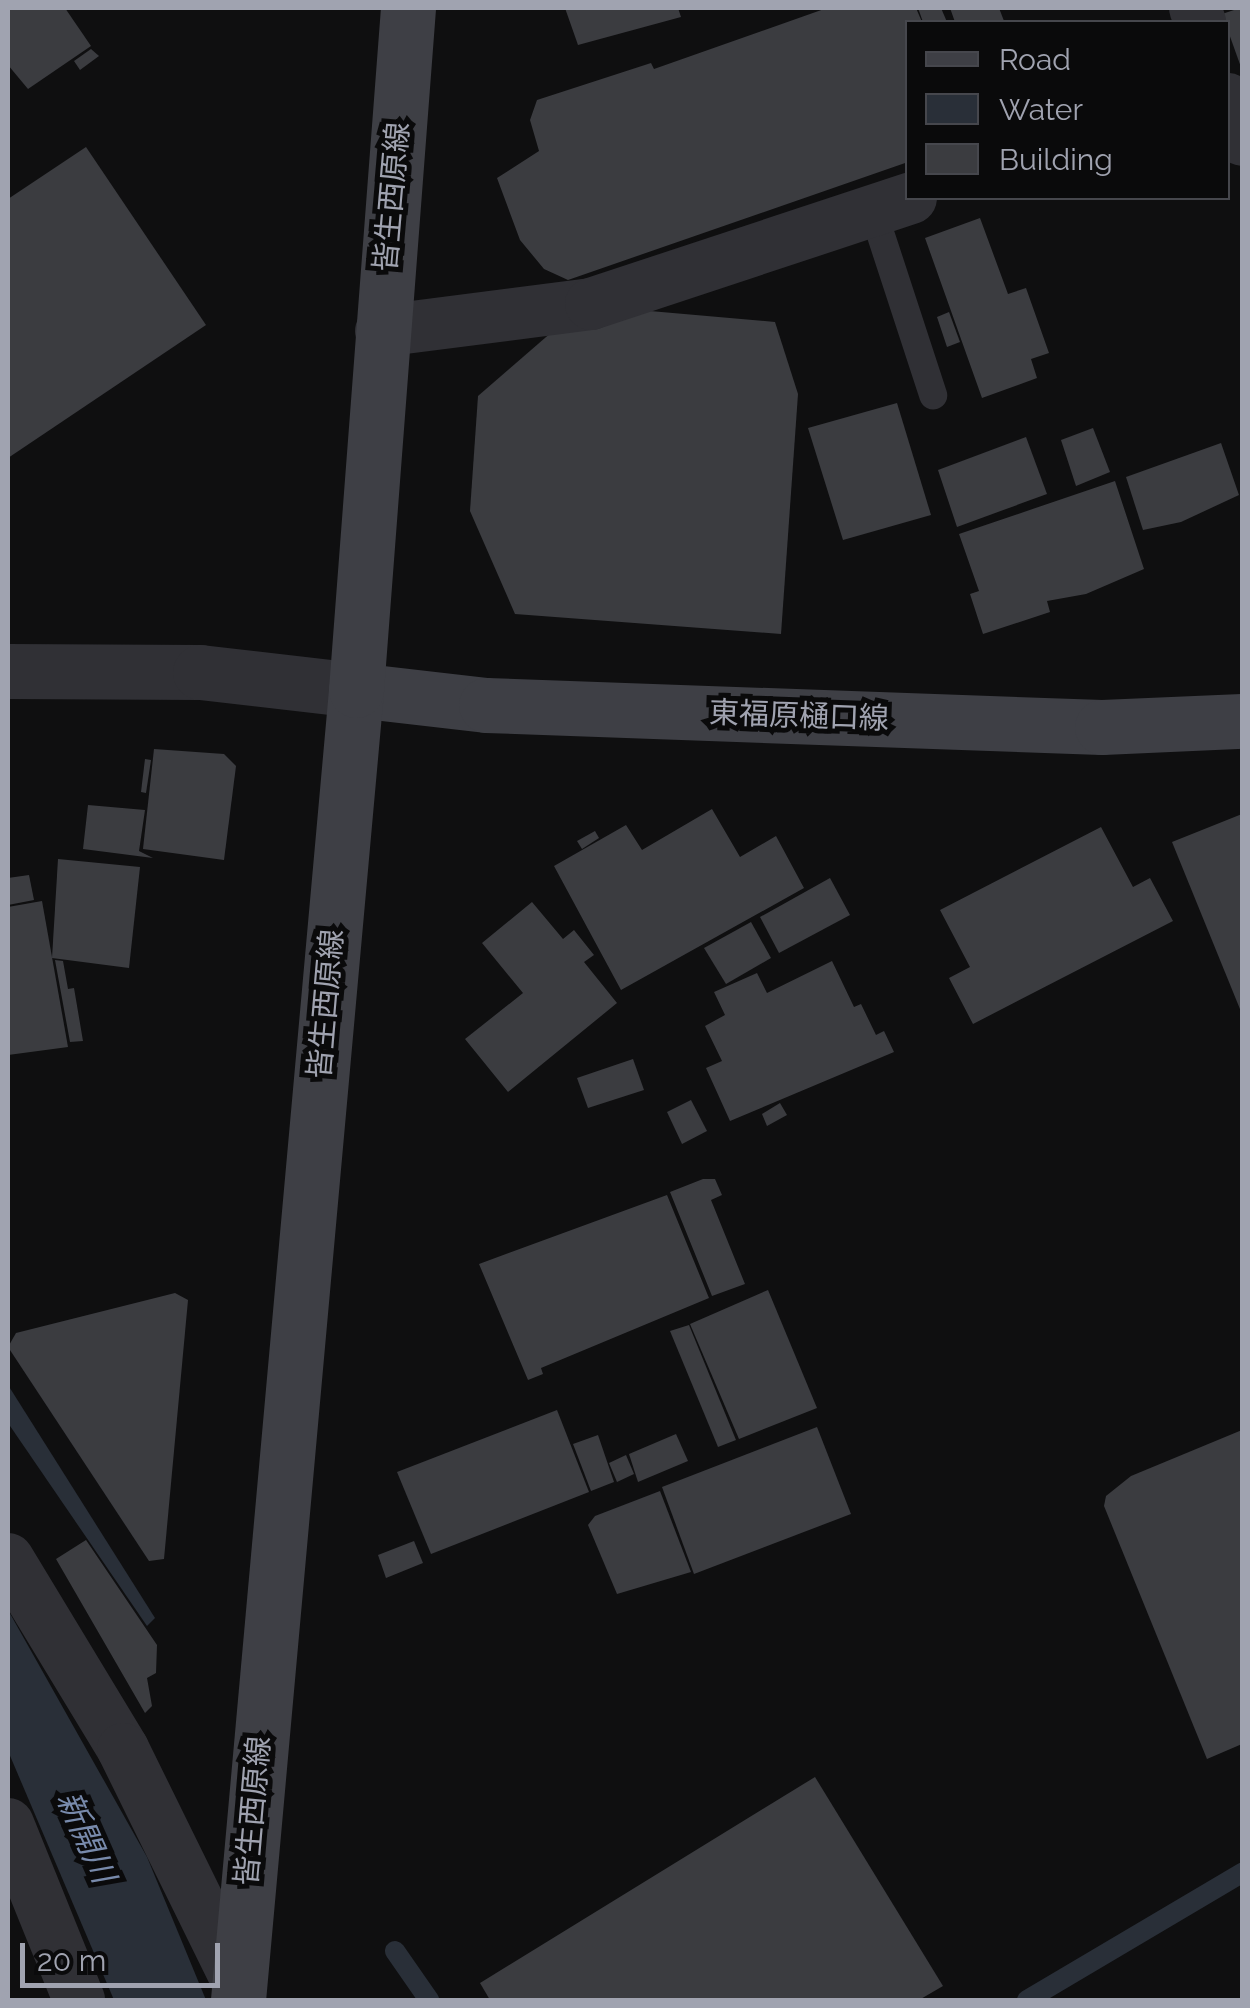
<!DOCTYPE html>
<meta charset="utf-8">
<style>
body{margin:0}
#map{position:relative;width:1250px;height:2008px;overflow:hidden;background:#0f0f10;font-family:Raleway,"Noto Sans JP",sans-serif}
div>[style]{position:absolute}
.water>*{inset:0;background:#292f38}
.stream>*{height:20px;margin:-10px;padding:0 10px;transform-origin:10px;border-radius:10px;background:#292f38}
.building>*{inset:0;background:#3b3c40}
.service>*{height:28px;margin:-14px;padding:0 14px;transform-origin:14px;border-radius:14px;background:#303035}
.minor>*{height:52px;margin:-26px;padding:0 26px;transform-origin:26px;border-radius:26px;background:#303035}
.tertiary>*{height:55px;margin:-27.5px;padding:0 27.5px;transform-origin:27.5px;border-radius:27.5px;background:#303035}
.secondary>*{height:55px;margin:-27.5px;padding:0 27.5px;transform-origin:27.5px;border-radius:27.5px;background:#3e3f45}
span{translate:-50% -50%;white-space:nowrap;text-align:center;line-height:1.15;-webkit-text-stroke:10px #0a0a0b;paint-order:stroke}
.street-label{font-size:30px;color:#a0a3b0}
.water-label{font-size:32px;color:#788aab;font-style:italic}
.frame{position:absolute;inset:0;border:10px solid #a0a3b0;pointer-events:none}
.legend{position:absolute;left:905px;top:20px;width:325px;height:180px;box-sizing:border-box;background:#0a0a0b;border:2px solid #46474d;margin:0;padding:12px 18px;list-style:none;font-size:30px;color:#a0a3b0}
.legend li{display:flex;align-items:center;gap:20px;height:50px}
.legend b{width:50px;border:2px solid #46474d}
.scale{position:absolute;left:20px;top:1943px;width:200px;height:45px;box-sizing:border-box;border:5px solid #a0a3b0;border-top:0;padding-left:12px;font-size:30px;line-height:35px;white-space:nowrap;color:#a0a3b0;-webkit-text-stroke:8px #0a0a0b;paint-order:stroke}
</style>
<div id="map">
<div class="water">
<i style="clip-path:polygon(8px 1385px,155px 1618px,147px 1626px,8px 1423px)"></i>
<i style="clip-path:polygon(8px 1610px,147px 1857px,206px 2000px,114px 2000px,8px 1751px)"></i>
</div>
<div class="stream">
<i style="left:395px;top:1951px;width:60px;rotate:55.2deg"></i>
<i style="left:1027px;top:2000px;width:250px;rotate:-30.6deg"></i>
</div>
<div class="building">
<i style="clip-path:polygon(8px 8px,65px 8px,91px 46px,28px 89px,8px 65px)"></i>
<i style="clip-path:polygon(565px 8px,678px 8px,681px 17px,578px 45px)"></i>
<i style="clip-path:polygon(827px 8px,916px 8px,922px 22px,908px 22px,908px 162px,568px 280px,544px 269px,520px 240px,497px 178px,539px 151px,530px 120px,537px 100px,651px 63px,654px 69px)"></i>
<i style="clip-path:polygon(918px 8px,941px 8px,947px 22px,923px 22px)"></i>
<i style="clip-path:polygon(950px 8px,999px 8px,1004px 21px,955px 22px)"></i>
<i style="clip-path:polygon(1240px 8px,1242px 8px,1242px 70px,1222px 14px)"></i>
<i style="clip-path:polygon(91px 49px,99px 56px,80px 70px,74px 61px)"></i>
<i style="clip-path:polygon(86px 147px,206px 325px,8px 458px,8px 199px)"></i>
<i style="clip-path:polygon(980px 218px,1008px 294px,1026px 288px,1049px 353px,1031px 359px,1037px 378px,982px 398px,925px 238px)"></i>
<i style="clip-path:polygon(650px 311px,775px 322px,798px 394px,781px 634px,515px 614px,470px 511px,478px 396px,553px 331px)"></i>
<i style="clip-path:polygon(949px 312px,960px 342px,947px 347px,937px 317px)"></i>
<i style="clip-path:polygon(897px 403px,931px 515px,843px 540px,808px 428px)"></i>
<i style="clip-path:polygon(1093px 428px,1110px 472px,1076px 486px,1061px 440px)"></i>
<i style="clip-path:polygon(1026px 437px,1047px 494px,957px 527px,938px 470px)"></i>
<i style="clip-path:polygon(1221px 443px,1239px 495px,1181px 522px,1143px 530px,1126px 477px)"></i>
<i style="clip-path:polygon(1115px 481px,1144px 569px,1086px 594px,1047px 601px,1050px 612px,983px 634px,970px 594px,979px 591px,959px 534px)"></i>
<i style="clip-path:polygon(154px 749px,224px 754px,236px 766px,224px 860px,143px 849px)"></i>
<i style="clip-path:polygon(145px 759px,151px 760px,146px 793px,141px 792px)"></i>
<i style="clip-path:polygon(88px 805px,145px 810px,139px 851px,153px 858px,83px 849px)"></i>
<i style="clip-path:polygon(712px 809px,740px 857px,776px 836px,804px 888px,621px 990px,554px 866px,626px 825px,642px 850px)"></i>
<i style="clip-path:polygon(1242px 814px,1242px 1014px,1172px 842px)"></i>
<i style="clip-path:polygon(1101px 827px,1133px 887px,1150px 878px,1173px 921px,973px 1024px,949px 978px,970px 967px,940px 910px)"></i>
<i style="clip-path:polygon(595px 831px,599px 838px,582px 849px,577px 841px)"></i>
<i style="clip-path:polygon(58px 859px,140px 867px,129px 968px,52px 958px)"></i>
<i style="clip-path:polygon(29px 875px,34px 900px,8px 905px,8px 878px)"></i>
<i style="clip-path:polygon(830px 878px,850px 915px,779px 953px,760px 917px)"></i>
<i style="clip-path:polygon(42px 901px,68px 1047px,8px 1055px,8px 907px)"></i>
<i style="clip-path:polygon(532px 902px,563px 939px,574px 930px,594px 955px,584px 962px,617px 1003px,508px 1092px,465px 1039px,523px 993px,482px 943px)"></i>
<i style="clip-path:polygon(751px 922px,771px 958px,726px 984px,704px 948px)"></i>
<i style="clip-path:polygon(55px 960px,63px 961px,68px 989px,74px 988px,83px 1041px,70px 1042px)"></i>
<i style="clip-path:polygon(832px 961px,854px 1007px,861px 1004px,876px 1035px,884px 1031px,894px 1052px,730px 1121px,706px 1068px,722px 1061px,705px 1026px,725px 1015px,714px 992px,757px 973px,767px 993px)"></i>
<i style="clip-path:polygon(633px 1059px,644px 1090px,588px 1108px,577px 1078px)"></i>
<i style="clip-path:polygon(691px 1100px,707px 1131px,682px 1144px,667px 1112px)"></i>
<i style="clip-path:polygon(780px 1103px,787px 1115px,767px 1126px,762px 1114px)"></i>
<i style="clip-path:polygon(703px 1179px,715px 1179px,722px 1195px,711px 1200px,745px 1284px,712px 1296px,670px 1192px)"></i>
<i style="clip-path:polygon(667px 1195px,709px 1298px,541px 1368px,543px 1374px,528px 1380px,479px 1264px)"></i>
<i style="clip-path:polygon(768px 1290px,817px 1408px,739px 1439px,690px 1324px)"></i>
<i style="clip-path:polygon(175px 1293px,188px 1300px,164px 1559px,149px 1561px,8px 1347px,16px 1333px)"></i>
<i style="clip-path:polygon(689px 1325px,736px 1440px,718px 1447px,670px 1331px)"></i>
<i style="clip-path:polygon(557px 1410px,589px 1492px,431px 1554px,397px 1472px)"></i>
<i style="clip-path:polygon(817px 1427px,851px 1514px,694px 1574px,662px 1487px)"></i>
<i style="clip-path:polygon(1242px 1430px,1242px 1744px,1207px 1759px,1104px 1506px,1106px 1496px,1131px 1476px)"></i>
<i style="clip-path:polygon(676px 1434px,688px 1461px,638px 1482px,629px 1454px)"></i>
<i style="clip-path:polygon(598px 1435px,614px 1482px,591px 1491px,573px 1444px)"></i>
<i style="clip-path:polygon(626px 1455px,634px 1474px,617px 1482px,609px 1463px)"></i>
<i style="clip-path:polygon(660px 1491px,691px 1572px,617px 1594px,588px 1525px,595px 1516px)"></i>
<i style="clip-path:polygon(86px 1540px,157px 1645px,156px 1673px,147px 1678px,152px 1706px,145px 1713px,56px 1559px)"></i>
<i style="clip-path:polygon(414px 1541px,423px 1563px,386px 1578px,378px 1555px)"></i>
<i style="clip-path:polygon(815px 1777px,943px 1986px,919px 2000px,490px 2000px,480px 1983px)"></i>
</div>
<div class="service">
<i style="left:873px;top:211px;width:194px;rotate:71.9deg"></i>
</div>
<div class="minor">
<i style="left:1195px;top:8px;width:15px;rotate:70deg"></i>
<i style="left:1228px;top:99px;width:43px;rotate:71.1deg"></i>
<i style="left:381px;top:331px;width:212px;rotate:-7.3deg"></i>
<i style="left:591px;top:304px;width:337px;rotate:-18.3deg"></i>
<i style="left:8px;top:1559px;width:222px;rotate:58.8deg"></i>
<i style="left:123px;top:1749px;width:261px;rotate:63.8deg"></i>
<i style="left:8px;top:1824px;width:190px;rotate:68deg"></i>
</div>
<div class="tertiary">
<i style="left:8px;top:671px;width:192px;rotate:0.3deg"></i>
<i style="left:200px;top:672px;width:157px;rotate:6.6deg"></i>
</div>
<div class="secondary">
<i style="left:356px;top:690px;width:131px;rotate:6.6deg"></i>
<i style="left:486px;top:705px;width:616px;rotate:2.05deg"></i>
<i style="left:1102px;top:727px;width:140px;rotate:-2.5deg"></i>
<i style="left:238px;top:2000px;width:1315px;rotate:-84.85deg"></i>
<i style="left:356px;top:690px;width:684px;rotate:-85.64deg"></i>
</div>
<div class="street-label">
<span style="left:392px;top:197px;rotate:-85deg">皆生西原線</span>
<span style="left:799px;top:716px;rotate:2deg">東福原樋口線</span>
<span style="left:326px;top:1004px;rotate:-85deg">皆生西原線</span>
<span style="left:253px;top:1811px;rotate:-85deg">皆生西原線</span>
</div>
<div class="water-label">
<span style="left:86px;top:1837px;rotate:66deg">新開川</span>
</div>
<div class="frame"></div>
<ul class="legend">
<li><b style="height:12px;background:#3e3f45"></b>Road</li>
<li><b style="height:28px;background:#292f38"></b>Water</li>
<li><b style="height:28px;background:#3b3c40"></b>Building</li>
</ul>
<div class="scale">20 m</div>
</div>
